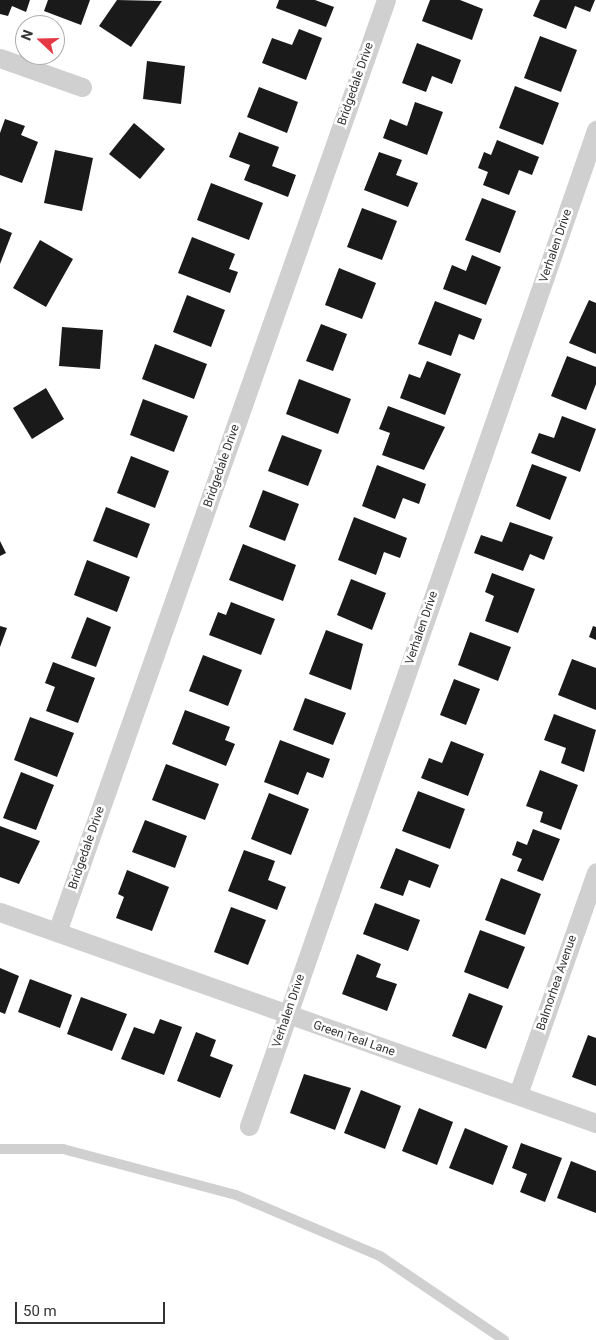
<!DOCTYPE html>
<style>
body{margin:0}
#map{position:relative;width:596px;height:1340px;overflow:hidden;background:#fff;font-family:Roboto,sans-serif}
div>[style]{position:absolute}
.building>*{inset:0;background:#1a1a1a}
.lane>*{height:10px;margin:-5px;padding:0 5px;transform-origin:5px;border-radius:5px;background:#d0d0d0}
.street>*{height:19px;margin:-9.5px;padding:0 9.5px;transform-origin:9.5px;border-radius:9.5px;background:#d0d0d0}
span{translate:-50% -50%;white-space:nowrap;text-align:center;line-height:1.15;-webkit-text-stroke:5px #fff;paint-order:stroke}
.street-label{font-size:12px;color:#333}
.north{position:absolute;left:15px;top:15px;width:50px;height:50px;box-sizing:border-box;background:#fff;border:1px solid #adadad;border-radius:50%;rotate:291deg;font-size:14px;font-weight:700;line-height:20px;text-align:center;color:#333}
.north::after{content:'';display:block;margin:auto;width:18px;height:22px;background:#e63946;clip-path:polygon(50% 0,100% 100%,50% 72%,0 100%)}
.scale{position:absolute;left:15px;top:1302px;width:150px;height:22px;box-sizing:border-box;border:2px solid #333;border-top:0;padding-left:6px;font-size:15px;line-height:18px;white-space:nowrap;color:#333;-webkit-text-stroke:4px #fff;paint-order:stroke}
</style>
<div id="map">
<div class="building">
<i style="clip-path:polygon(0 0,30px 0,26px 12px,12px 6px,8px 16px,0 14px)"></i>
<i style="clip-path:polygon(48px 0,90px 0,81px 25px,44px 11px)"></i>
<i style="clip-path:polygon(117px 0,162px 1px,131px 47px,99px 26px)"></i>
<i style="clip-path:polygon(279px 0,315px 0,334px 7px,326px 27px,276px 8px)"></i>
<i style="clip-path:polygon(430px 0,460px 0,483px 9px,472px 40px,422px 21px)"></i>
<i style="clip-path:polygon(540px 0,595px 0,590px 12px,575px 6px,566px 29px,533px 16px)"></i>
<i style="clip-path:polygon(299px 29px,322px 38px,306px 80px,262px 63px,272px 38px,292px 45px)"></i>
<i style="clip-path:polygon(540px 36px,577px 50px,561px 92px,524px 78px)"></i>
<i style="clip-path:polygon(417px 43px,461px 60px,452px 84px,432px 76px,426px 92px,402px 83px)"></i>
<i style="clip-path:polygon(147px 61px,185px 66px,181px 104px,143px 99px)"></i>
<i style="clip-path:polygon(515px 86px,559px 103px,543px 145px,499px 128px)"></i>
<i style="clip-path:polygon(259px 87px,298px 102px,287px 133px,247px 117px)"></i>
<i style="clip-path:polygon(415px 102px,443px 112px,427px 155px,383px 138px,390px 119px,407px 126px)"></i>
<i style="clip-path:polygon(5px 119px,25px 126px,21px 135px,38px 142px,22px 183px,0 175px,0 133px)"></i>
<i style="clip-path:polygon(134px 123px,165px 149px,140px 179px,109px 154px)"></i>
<i style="clip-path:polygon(239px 132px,279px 147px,272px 166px,296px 175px,288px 197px,244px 180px,250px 165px,229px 157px)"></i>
<i style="clip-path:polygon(497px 140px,539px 157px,532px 175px,519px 170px,509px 195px,483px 185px,488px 172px,478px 168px,484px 152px,491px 155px)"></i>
<i style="clip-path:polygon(55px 150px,93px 158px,82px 211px,44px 203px)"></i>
<i style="clip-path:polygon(379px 152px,402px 160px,396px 175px,418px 183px,408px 207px,364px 190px)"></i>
<i style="clip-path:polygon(211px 183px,263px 203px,249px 240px,197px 220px)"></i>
<i style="clip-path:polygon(482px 198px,516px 211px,500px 253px,465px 240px)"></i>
<i style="clip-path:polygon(362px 208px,397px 221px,382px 260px,347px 247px)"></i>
<i style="clip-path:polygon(0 228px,12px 233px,0 264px)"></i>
<i style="clip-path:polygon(192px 237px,235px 254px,229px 269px,238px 272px,230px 293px,178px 273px)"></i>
<i style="clip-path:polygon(40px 240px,73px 259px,46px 307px,13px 288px)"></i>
<i style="clip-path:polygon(472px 255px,501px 267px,486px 305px,443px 289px,452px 265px,466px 271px)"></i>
<i style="clip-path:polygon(339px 268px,376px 283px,362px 319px,325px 305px)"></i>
<i style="clip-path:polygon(187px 295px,225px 310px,211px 347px,173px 332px)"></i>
<i style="clip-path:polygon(589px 300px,596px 303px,596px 354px,569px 343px)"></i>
<i style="clip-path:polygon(435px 301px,482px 319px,474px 340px,459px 334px,451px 356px,418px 344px)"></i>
<i style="clip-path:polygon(321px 324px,347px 334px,333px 371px,306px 361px)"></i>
<i style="clip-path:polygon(62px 327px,103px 330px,100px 369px,59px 366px)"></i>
<i style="clip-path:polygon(155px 344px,207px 364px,194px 399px,142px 379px)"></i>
<i style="clip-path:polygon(567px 356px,596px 367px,596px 384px,586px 410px,551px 396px)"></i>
<i style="clip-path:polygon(427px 361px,461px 374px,445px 415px,400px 398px,409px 374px,420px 378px)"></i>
<i style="clip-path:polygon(299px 379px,351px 399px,338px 434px,286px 414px)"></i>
<i style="clip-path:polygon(46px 388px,64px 419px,32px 439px,13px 408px)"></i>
<i style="clip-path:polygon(143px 399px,188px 416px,174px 452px,130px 435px)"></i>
<i style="clip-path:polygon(388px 406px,445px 427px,424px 470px,382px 455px,390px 433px,379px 429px)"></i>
<i style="clip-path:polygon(562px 416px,596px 429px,580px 472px,531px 453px,539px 433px,554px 438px)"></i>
<i style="clip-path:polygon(282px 435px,322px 450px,308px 486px,268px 471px)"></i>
<i style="clip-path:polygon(131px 456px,169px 471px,155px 508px,117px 493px)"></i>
<i style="clip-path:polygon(532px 464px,567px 477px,550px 520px,516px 506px)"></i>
<i style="clip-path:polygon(377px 465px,426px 484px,419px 504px,403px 498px,395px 519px,362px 506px)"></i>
<i style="clip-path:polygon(263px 490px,299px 504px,285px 541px,249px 527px)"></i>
<i style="clip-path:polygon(106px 507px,150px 524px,137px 558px,93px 541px)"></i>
<i style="clip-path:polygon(354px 517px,407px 538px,400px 558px,384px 552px,376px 575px,338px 560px)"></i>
<i style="clip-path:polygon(510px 522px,553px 537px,544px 560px,530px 554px,523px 571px,474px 553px,481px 535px,502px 542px)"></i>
<i style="clip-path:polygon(0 541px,6px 553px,0 556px)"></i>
<i style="clip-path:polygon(243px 544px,296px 565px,283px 601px,229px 580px)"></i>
<i style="clip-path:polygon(87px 560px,130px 577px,117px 612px,74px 595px)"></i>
<i style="clip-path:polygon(492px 573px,535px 589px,518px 633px,485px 621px,494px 596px,485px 592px)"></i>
<i style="clip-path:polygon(351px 579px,386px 593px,372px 630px,337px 615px)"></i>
<i style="clip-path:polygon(231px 602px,275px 619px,261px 655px,209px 635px,218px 612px,226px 615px)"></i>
<i style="clip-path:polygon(87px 617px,111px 627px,96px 667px,71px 658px)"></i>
<i style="clip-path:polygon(0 626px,7px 628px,0 647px)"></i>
<i style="clip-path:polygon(593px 626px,596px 627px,596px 640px,589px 637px)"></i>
<i style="clip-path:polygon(326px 630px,363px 644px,351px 690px,309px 674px)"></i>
<i style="clip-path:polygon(470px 632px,511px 647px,498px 681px,458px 665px)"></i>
<i style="clip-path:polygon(203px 655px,242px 670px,228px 706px,189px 691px)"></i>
<i style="clip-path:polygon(572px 659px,596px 668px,596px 710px,558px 695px)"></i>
<i style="clip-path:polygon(53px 662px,95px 678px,78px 723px,46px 711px,55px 687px,45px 683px)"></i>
<i style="clip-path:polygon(454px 679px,480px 689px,466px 725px,440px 715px)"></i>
<i style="clip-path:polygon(305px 698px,346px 713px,333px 745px,293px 730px)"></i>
<i style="clip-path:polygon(185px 710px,230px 727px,225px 740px,235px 744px,226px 766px,172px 744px)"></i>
<i style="clip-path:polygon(554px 714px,596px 730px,584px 772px,561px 763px,566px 748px,544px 740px)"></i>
<i style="clip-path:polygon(30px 717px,74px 733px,57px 777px,14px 760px)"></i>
<i style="clip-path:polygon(280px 740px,330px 759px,323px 778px,307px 772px,298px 795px,264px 782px)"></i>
<i style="clip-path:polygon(451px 741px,484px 754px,468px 796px,421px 778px,429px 758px,442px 763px)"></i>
<i style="clip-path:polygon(166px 764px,219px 784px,205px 820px,152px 800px)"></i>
<i style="clip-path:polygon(540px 770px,578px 785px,561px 830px,540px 822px,543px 812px,526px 806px)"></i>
<i style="clip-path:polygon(21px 772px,54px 785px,36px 830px,3px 818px)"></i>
<i style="clip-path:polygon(418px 791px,465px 809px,450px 849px,402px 831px)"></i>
<i style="clip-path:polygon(269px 793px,309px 809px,291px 855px,251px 839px)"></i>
<i style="clip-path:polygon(145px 820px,187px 836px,175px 868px,132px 852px)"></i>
<i style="clip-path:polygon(0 826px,40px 841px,19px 884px,0 877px)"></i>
<i style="clip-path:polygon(533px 829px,560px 839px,543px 881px,517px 871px,522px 859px,512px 855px,517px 841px,527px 845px)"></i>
<i style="clip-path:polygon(396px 848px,439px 865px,430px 888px,409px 880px,403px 896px,380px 888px)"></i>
<i style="clip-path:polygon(244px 850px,275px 861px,268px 880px,286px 887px,277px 910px,228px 891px)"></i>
<i style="clip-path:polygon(127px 870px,169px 887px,152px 931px,116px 918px,124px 897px,118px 894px)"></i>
<i style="clip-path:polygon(501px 878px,541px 894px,525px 935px,485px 920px)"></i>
<i style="clip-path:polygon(375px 903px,420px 920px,408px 951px,363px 934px)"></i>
<i style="clip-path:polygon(231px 907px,266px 920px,248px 965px,214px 952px)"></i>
<i style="clip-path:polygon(480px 930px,525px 947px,508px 989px,464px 972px)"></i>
<i style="clip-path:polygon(357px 954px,381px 964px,376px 977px,397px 984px,387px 1011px,342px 994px)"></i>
<i style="clip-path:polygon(0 968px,19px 976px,5px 1014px,0 1012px)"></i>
<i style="clip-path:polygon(30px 979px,72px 995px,60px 1028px,18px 1012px)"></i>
<i style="clip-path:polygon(469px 993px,503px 1006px,486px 1049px,452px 1036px)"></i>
<i style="clip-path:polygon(81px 997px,127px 1014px,112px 1051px,67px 1034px)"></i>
<i style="clip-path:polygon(160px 1019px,182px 1027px,164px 1075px,121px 1059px,134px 1027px,154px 1034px)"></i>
<i style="clip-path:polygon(196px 1032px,216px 1040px,210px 1056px,233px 1065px,220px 1098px,177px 1081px)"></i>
<i style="clip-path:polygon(588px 1035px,596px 1038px,596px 1086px,572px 1077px)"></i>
<i style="clip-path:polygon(304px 1074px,351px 1088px,335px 1130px,290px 1113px)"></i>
<i style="clip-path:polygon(361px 1090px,401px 1106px,385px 1149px,344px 1133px)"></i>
<i style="clip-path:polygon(419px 1108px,453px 1122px,437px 1165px,402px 1151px)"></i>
<i style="clip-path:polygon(465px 1128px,508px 1146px,493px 1185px,449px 1168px)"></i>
<i style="clip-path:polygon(521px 1143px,562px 1158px,545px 1202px,520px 1192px,527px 1174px,512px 1168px)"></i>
<i style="clip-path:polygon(571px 1161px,596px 1171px,596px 1213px,557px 1198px)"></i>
</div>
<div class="lane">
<i style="left:0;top:1149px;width:63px"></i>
<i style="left:63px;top:1149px;width:179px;rotate:14.9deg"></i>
<i style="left:236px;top:1195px;width:156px;rotate:23deg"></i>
<i style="left:380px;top:1256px;width:150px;rotate:34.1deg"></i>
</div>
<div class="street">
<i style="left:0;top:58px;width:87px;rotate:19.5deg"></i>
<i style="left:0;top:912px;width:632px;rotate:19.5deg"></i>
<i style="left:57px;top:932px;width:988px;rotate:-70.56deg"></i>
<i style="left:518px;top:1094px;width:235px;rotate:-70.6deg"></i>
<i style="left:249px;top:1126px;width:1055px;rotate:-70.79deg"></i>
</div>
<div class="street-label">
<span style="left:356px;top:84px;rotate:-71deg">Bridgedale Drive</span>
<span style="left:556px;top:246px;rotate:-71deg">Verhalen Drive</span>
<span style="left:222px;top:466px;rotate:-71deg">Bridgedale Drive</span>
<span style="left:422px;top:628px;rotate:-71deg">Verhalen Drive</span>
<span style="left:87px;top:848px;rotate:-71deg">Bridgedale Drive</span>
<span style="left:557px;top:983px;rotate:-71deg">Balmorhea Avenue</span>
<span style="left:289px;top:1011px;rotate:-71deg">Verhalen Drive</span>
<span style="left:354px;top:1039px;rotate:19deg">Green Teal Lane</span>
</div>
<div class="north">N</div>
<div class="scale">50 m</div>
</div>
